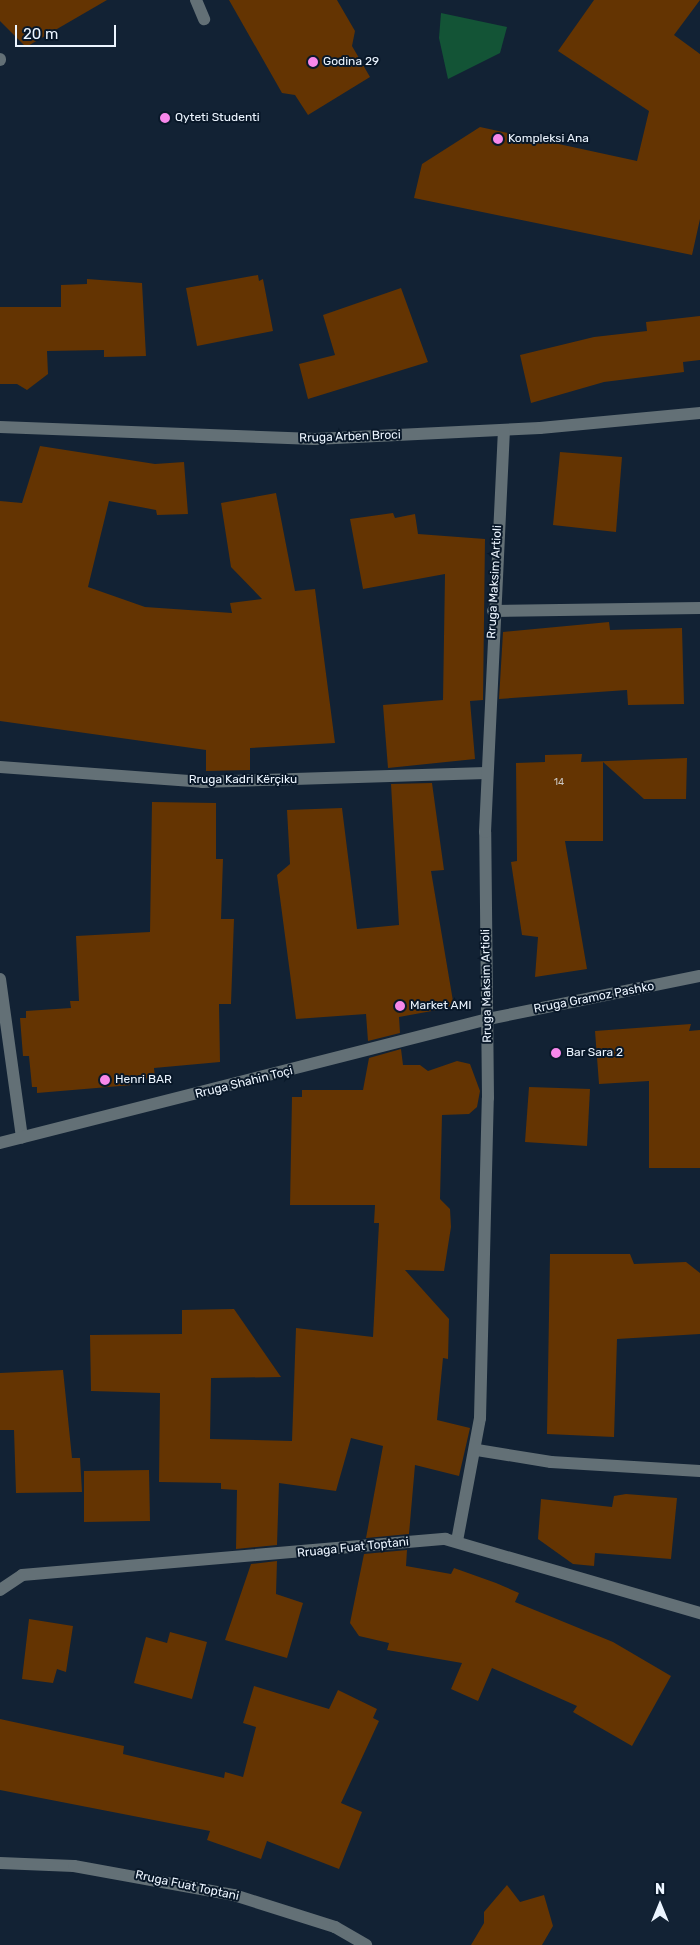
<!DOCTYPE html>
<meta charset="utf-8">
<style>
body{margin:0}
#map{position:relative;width:700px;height:1945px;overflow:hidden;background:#122234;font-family:Rubik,sans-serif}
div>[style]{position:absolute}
.green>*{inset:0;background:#135436}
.building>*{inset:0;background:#643402}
.minor>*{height:12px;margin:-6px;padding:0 6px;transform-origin:6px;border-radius:6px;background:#637076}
.dots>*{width:14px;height:14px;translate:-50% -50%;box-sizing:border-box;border:2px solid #091829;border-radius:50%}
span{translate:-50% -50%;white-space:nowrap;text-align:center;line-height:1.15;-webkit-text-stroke:4px #091829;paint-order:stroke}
.number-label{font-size:10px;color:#cac5c0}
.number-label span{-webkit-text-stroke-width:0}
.poi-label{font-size:12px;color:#ecf5ff}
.left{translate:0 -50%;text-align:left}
.street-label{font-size:12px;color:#ecf5ff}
.north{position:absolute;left:635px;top:1880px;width:50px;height:50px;-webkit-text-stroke:4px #091829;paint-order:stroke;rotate:0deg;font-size:14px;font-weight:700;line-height:20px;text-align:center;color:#ecf5ff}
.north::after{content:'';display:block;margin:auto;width:18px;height:22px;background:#ecf5ff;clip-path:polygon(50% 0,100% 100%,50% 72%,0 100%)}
.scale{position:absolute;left:15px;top:25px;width:101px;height:22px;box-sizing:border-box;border:2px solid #ecf5ff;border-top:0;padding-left:6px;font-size:15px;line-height:18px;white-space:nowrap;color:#ecf5ff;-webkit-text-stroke:4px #091829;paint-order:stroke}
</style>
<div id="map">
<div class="green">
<i style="clip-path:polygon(441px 13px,507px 27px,500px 53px,448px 79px,439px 38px)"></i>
</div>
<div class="building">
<i style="clip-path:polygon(0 0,107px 0,26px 47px,0 21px)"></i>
<i style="clip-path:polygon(229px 0,337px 0,355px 31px,352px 46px,370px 77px,308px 115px,295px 95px,282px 93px)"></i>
<i style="clip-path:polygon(594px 0,700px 0,674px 35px,700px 54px,700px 219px,692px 255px,414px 198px,422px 164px,480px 127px,637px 161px,649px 111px,558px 51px)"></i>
<i style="clip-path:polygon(258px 275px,259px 281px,263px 279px,273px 331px,197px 346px,186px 288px)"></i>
<i style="clip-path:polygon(87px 279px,142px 283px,146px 356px,104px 357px,104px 350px,47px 351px,48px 374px,27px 390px,17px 384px,0 384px,0 307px,61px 307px,61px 285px,87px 284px)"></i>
<i style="clip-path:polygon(401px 288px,428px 362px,308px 399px,299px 364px,335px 355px,323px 315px)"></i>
<i style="clip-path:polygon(700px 316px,700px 360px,683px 362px,684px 372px,604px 382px,531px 403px,520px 355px,594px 337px,647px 331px,646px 322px)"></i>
<i style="clip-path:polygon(40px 446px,155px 464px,184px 462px,188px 514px,157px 515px,156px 510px,109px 501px,88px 587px,145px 607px,232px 613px,230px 603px,262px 599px,231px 567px,221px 503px,276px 493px,295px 591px,315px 589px,335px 743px,250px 748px,250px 770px,206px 771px,206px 750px,0 721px,0 501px,22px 503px)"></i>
<i style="clip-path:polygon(560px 452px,622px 457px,616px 532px,553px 525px)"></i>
<i style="clip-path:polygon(393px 513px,395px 518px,415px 514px,418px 534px,485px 539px,483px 700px,470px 701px,475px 759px,388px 768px,383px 705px,443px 700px,445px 574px,363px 589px,350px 519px)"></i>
<i style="clip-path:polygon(609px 622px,610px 630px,682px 628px,684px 704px,628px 705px,627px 690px,499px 699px,503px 632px)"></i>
<i style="clip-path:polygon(582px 754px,581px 762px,687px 758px,686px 799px,644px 799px,603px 762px,603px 841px,565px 841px,587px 969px,535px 977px,538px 937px,522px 935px,511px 862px,517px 861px,516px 763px,545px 762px,545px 755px)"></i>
<i style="clip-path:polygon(432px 783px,444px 870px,431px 871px,454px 1007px,399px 1017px,400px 1033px,368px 1041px,366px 1014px,296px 1019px,277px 875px,290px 864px,287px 810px,342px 808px,357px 929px,399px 925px,391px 784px)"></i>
<i style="clip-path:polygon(152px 802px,216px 803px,216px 859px,223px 859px,221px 919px,234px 919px,231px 1004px,219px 1004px,220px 1062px,154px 1068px,155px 1078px,132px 1079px,132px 1085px,37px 1093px,37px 1087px,32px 1087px,29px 1056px,23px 1056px,20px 1018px,26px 1018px,26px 1011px,71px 1008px,70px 1001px,79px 1001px,76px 936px,150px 932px)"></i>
<i style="clip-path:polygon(691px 1024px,689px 1031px,700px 1030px,700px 1168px,649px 1168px,649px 1081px,599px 1084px,595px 1031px)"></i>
<i style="clip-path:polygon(401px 1049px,403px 1065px,420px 1065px,428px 1071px,457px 1061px,470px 1064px,480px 1091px,477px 1107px,469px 1114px,442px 1115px,440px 1199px,450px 1209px,451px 1227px,444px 1271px,405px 1270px,449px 1319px,448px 1359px,443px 1358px,437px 1420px,470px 1428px,459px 1476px,415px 1465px,409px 1534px,366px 1538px,383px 1446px,351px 1438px,336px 1491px,279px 1483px,277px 1545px,236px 1549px,237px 1490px,221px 1489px,221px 1483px,159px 1482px,160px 1393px,91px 1391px,90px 1335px,182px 1334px,182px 1310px,234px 1309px,281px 1377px,211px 1378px,210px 1439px,292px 1441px,296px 1328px,373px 1337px,379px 1223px,374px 1223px,375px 1205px,290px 1205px,292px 1097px,302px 1097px,302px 1090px,363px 1090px,369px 1058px)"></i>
<i style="clip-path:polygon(529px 1087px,590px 1089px,587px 1146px,525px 1142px)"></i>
<i style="clip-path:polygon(550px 1254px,630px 1254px,634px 1264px,686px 1262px,700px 1273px,700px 1334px,617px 1339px,614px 1437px,547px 1434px)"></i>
<i style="clip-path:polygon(63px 1370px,72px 1458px,80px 1458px,82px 1492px,16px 1493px,14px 1430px,0 1430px,0 1373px)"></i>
<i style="clip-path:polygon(149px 1470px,150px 1521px,84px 1522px,84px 1471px)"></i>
<i style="clip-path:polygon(626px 1494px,677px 1498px,671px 1559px,595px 1553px,594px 1566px,573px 1564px,538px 1539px,541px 1499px,612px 1507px,614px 1496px)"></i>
<i style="clip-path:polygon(407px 1550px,406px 1566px,451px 1574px,454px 1568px,496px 1583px,519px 1593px,515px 1602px,613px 1642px,671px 1676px,632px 1746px,573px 1712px,577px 1706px,492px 1668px,478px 1701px,451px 1689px,462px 1663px,387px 1650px,389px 1643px,359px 1636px,350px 1623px,364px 1554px)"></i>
<i style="clip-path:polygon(277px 1561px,276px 1594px,303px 1603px,287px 1658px,225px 1640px,251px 1564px)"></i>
<i style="clip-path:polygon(29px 1619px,73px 1626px,66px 1672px,57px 1669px,53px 1683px,22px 1679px)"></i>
<i style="clip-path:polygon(170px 1632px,207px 1642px,192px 1699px,134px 1683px,146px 1637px,167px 1643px)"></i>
<i style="clip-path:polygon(254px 1686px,329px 1709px,338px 1690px,377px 1709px,373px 1718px,379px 1721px,341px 1803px,362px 1812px,339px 1869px,267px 1841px,261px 1859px,207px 1840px,210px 1831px,0 1790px,0 1719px,124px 1746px,123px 1754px,224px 1778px,225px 1772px,243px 1777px,256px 1727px,243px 1723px)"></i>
<i style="clip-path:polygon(507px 1885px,520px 1902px,544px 1895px,553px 1926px,542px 1945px,471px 1945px,484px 1923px,484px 1912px)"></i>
</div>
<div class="minor">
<i style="left:196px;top:0;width:21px;rotate:67deg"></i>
<i style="left:0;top:59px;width:1px;rotate:90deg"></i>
<i style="left:0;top:427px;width:315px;rotate:2.2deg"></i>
<i style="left:315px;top:439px;width:225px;rotate:-2.8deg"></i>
<i style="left:540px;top:428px;width:161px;rotate:-5.4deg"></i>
<i style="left:493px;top:611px;width:207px;rotate:-0.8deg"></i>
<i style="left:0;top:767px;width:203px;rotate:4.2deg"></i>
<i style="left:202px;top:782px;width:284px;rotate:-1.8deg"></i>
<i style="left:0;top:979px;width:160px;rotate:82.1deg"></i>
<i style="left:0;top:1143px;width:504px;rotate:-14.26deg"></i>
<i style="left:488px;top:1019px;width:216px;rotate:-11.5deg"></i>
<i style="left:477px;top:1450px;width:75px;rotate:9.2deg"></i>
<i style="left:551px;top:1462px;width:149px;rotate:3.5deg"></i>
<i style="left:457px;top:1541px;width:125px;rotate:-79.4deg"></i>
<i style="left:480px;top:1418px;width:320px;rotate:-88.6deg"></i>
<i style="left:488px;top:1098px;width:266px;rotate:-90.6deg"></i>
<i style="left:485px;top:832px;width:402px;rotate:-87.3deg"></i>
<i style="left:0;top:1590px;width:27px;rotate:-34deg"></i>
<i style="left:22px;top:1575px;width:425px;rotate:-4.9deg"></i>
<i style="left:445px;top:1539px;width:266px;rotate:16.2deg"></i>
<i style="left:0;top:1863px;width:74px;rotate:2.3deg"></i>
<i style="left:74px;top:1866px;width:163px;rotate:10.3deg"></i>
<i style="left:234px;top:1895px;width:106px;rotate:17.6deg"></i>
<i style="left:335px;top:1927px;width:36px;rotate:30deg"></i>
</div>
<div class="dots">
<i style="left:313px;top:62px;background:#f788eb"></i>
<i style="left:165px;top:118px;background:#f788eb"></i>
<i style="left:498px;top:139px;background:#f788eb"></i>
<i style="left:400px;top:1006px;background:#f788eb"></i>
<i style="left:556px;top:1053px;background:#f788eb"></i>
<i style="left:105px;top:1080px;background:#f788eb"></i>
</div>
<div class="number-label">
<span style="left:559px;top:783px">14</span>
</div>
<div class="poi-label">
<span class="left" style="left:323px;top:62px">Godina 29</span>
<span class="left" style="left:175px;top:118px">Qyteti Studenti</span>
<span class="left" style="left:508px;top:139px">Kompleksi Ana</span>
<span class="left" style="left:410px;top:1006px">Market AMI</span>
<span class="left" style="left:566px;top:1053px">Bar Sara 2</span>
<span class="left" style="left:115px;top:1080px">Henri BAR</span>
</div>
<div class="street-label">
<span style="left:350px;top:437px;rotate:-2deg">Rruga Arben Broci</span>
<span style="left:495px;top:582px;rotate:-87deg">Rruga Maksim Artioli</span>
<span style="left:243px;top:780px">Rruga Kadri Kërçiku</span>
<span style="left:487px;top:986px;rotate:-91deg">Rruga Maksim Artioli</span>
<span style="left:594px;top:998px;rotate:-11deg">Rruga Gramoz Pashko</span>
<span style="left:244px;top:1083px;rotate:-14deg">Rruga Shahin Toçi</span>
<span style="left:353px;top:1548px;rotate:-6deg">Rruaga Fuat Toptani</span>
<span style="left:187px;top:1886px;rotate:12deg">Rruga Fuat Toptani</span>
</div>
<div class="north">N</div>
<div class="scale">20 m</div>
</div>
